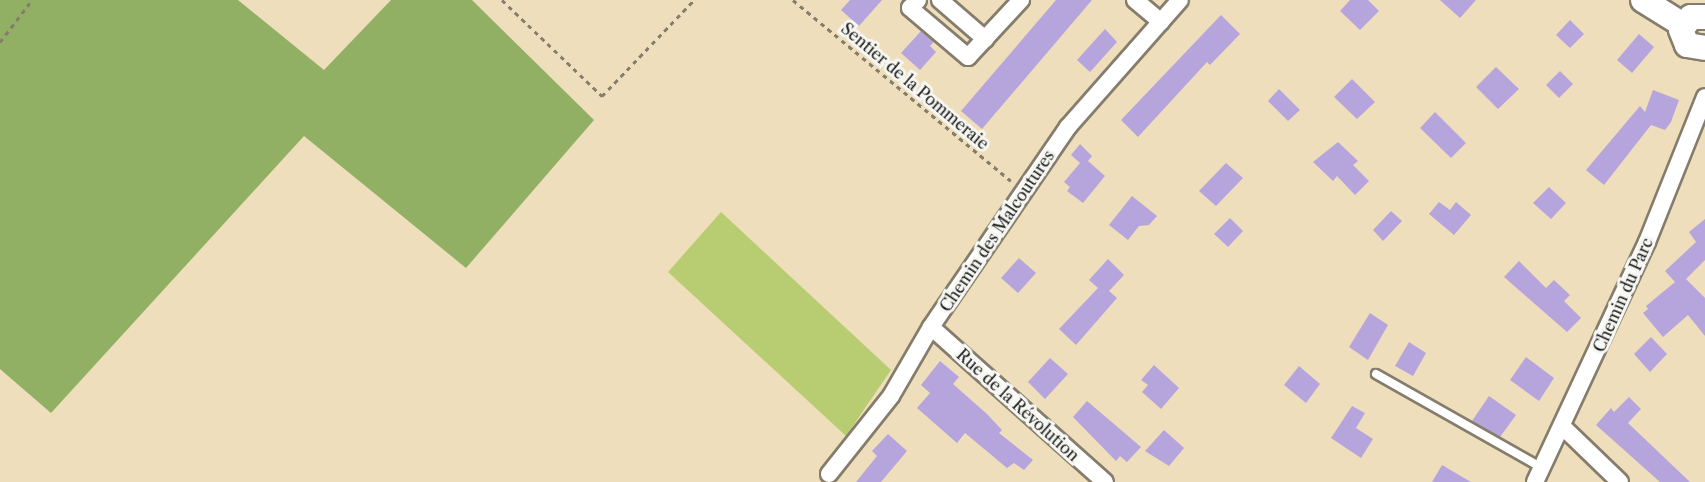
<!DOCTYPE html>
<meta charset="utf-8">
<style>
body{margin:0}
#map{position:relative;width:1705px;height:482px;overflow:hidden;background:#eedebc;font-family:"Libre Caslon Text",serif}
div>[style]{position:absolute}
.green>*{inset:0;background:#b8cd71}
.forest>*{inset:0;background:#92b063}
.building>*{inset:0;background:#b6a5dc}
.path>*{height:3px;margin-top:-1.5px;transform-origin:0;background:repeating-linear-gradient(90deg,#857d6c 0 4.5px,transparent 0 9px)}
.roads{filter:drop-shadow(2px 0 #857d6c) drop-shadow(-2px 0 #857d6c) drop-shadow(0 2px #857d6c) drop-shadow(0 -2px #857d6c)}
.lane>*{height:8px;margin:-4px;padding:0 4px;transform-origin:4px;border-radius:4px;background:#fff}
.street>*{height:16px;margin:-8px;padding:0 8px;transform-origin:8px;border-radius:8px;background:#fff}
.secondary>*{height:24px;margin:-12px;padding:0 12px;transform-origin:12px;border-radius:12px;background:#fff}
span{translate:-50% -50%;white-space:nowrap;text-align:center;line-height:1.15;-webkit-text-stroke:6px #f6f6f2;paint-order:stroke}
.street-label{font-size:16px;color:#1c1c1c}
</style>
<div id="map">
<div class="green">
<i style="clip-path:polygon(721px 212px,891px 370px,846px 436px,668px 272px)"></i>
</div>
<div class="forest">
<i style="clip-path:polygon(0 0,238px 0,324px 70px,391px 0,472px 0,594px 120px,466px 268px,304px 136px,51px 413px,0 369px)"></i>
</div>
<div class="building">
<i style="clip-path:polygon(850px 0,882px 0,859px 26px,841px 10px)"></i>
<i style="clip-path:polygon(1056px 0,1092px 0,982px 129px,961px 111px)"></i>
<i style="clip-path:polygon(1350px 0,1368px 0,1379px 11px,1360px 30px,1340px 11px)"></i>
<i style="clip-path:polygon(1440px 0,1476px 0,1460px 18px)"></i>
<i style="clip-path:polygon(1221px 15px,1240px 34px,1210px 65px,1207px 62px,1138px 137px,1121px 120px)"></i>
<i style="clip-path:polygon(1570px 20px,1584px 34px,1570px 48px,1556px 35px)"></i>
<i style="clip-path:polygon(1105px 29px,1117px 42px,1090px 72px,1077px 60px)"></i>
<i style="clip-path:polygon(921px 31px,934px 42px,930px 46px,936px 52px,920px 70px,901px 53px)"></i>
<i style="clip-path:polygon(1639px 34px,1654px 47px,1632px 73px,1617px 60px)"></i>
<i style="clip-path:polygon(1496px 67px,1519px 89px,1498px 109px,1476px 87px)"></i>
<i style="clip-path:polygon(1560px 71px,1573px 84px,1559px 98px,1546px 85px)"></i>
<i style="clip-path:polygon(1352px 79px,1375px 102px,1357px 119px,1334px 97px)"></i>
<i style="clip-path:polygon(1279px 89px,1300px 110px,1288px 121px,1268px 101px)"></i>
<i style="clip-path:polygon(1653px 90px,1679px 100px,1671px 122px,1665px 130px,1651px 125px,1604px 185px,1586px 170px,1640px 106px,1645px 112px)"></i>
<i style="clip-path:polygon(1435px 112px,1466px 143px,1451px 158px,1420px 128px)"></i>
<i style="clip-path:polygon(1338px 142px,1358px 161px,1353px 165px,1369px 181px,1355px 195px,1337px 176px,1333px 181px,1313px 162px)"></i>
<i style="clip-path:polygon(1080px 144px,1092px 156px,1088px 161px,1105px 176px,1083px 203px,1067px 191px,1070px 187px,1064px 182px,1080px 163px,1071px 155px)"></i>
<i style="clip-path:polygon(1226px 163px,1243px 178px,1216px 206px,1199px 191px)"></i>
<i style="clip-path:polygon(1549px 187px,1566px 203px,1551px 219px,1533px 203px)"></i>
<i style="clip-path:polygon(1132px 196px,1157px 216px,1149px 225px,1139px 226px,1128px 240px,1109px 225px)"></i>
<i style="clip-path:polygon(1439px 202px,1450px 210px,1456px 202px,1471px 215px,1454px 235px,1429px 214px)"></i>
<i style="clip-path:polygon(1391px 211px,1402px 221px,1383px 241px,1373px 230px)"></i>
<i style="clip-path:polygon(1230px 218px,1243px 231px,1228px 247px,1214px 234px)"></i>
<i style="clip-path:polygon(1705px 219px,1705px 260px,1686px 279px,1705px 298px,1705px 336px,1688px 315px,1663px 337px,1643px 313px,1648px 309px,1646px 306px,1675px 282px,1665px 271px,1696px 242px,1689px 232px)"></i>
<i style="clip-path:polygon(1019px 258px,1036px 273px,1018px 293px,1001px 278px)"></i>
<i style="clip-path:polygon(1108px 259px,1124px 275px,1109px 291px,1117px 298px,1076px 345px,1059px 329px,1098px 288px,1089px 280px)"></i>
<i style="clip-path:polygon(1519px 261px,1546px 288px,1554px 280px,1570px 295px,1564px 301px,1581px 318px,1567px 332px,1504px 277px)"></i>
<i style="clip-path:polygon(1370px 313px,1388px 325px,1368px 360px,1349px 347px)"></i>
<i style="clip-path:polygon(1651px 337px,1667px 354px,1650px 372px,1634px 354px)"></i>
<i style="clip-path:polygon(1409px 342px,1426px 353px,1413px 376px,1395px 366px)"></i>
<i style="clip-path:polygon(1526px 357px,1554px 378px,1539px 401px,1510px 380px)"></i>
<i style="clip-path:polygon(1050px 358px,1068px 374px,1045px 399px,1028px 382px)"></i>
<i style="clip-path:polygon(940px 361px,959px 377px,953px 384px,987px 414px,1002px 430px,999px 433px,1033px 460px,1024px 470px,1014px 463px,1007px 468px,965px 433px,957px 443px,917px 408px,930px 393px,921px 385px)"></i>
<i style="clip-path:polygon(1154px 365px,1179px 388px,1161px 409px,1142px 392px,1148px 385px,1141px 380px)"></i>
<i style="clip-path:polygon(1299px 366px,1320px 384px,1306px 403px,1284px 385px)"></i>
<i style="clip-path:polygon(1489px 396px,1516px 415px,1500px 437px,1472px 421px)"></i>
<i style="clip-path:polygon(1629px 397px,1641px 409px,1628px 423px,1690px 482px,1660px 482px,1596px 425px,1611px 408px,1614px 412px)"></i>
<i style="clip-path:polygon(1087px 401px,1141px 447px,1127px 462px,1120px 456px,1116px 461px,1073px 417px)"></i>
<i style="clip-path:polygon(1352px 406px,1365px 413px,1356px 428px,1373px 439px,1361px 458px,1331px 438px)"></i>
<i style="clip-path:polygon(1164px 430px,1184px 448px,1169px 466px,1145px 451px)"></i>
<i style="clip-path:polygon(888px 434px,907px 451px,881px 482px,856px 482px,877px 456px,872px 451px)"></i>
<i style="clip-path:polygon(1442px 465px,1471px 482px,1432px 482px)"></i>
</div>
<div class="path">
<i style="left:502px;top:0;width:139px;rotate:43.8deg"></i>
<i style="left:602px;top:96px;width:133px;rotate:-46.2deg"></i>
<i style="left:793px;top:0;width:283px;rotate:39.7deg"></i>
<i style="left:0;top:42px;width:53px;rotate:-52.7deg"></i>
</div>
<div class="roads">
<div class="lane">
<i style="left:1376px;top:374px;width:191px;rotate:29.5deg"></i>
</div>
<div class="street">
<i style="left:918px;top:0;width:11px;rotate:135deg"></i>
<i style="left:910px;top:8px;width:76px;rotate:40.2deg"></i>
<i style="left:968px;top:57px;width:78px;rotate:-47.1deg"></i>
<i style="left:940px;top:0;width:60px;rotate:40.9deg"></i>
<i style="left:1135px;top:0;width:34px;rotate:40deg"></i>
<i style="left:931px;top:327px;width:233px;rotate:41.7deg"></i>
<i style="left:1563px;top:427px;width:79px;rotate:44deg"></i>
<i style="left:829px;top:474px;width:100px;rotate:-51.5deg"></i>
<i style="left:891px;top:396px;width:80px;rotate:-59.9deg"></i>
<i style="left:931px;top:327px;width:242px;rotate:-55.6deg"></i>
<i style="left:1068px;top:127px;width:169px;rotate:-48.6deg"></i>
<i style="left:1535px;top:482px;width:265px;rotate:-65deg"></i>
<i style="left:1647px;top:242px;width:156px;rotate:-68.2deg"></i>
</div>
<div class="secondary">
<i style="left:1643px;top:0;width:47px;rotate:32deg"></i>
<i style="left:1705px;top:17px;width:14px;rotate:180deg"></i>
<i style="left:1691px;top:17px;width:16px;rotate:128deg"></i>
<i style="left:1681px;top:30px;width:16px;rotate:68deg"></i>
<i style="left:1687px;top:45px;width:18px;rotate:9deg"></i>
</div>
</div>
<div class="street-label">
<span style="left:915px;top:86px;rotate:40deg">Sentier de la Pommeraie</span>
<span style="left:997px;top:231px;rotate:-56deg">Chemin des Malcoutures</span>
<span style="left:1623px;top:295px;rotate:-66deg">Chemin du Parc</span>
<span style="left:1018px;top:405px;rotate:42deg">Rue de la Révolution</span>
</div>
</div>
